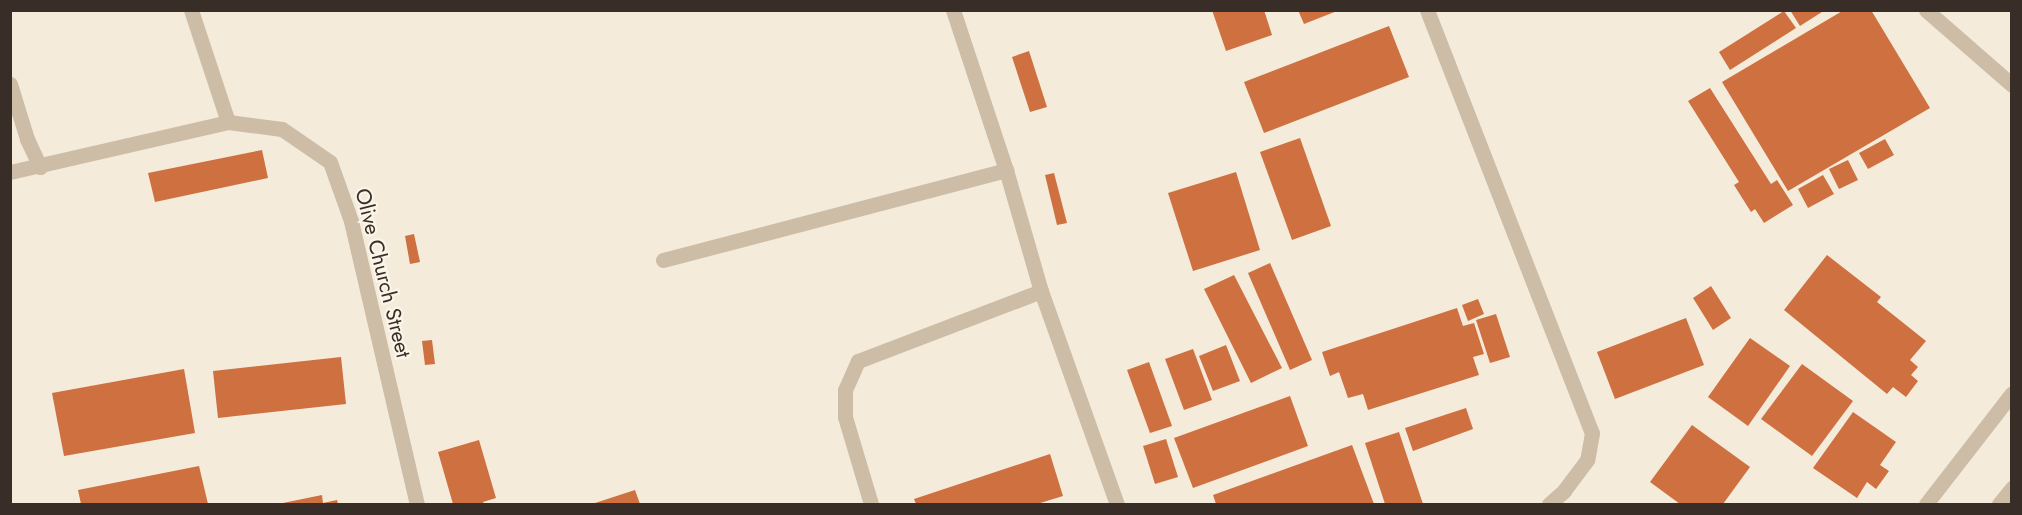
<!DOCTYPE html>
<style>
body{margin:0}
#map{position:relative;width:2022px;height:515px;overflow:hidden;background:#f4ebdb;font-family:Jost,sans-serif}
div>[style]{position:absolute}
.building>*{inset:0;background:#ce703f}
.minor>*{height:15px;margin:-7.5px;padding:0 7.5px;transform-origin:7.5px;border-radius:7.5px;background:#cdbca6}
span{translate:-50% -50%;white-space:nowrap;text-align:center;line-height:1.15;-webkit-text-stroke:4.5px #fbf4e8;paint-order:stroke}
.street-label{font-size:21px;color:#382e27}
.frame{position:absolute;inset:0;border:12px solid #382e27;pointer-events:none}
</style>
<div id="map">
<div class="building">
<i style="clip-path:polygon(1212px 10px,1264px 10px,1272px 35px,1226px 51px)"></i>
<i style="clip-path:polygon(1298px 10px,1337px 10px,1337px 11px,1304px 24px)"></i>
<i style="clip-path:polygon(1790px 10px,1825px 10px,1800px 26px)"></i>
<i style="clip-path:polygon(1844px 10px,1871px 10px,1930px 108px,1788px 191px,1722px 82px)"></i>
<i style="clip-path:polygon(1784px 11px,1796px 28px,1730px 70px,1719px 52px)"></i>
<i style="clip-path:polygon(1389px 26px,1409px 77px,1264px 133px,1244px 82px)"></i>
<i style="clip-path:polygon(1029px 51px,1047px 107px,1030px 112px,1012px 57px)"></i>
<i style="clip-path:polygon(1710px 88px,1771px 184px,1777px 180px,1793px 205px,1764px 223px,1755px 209px,1751px 212px,1734px 185px,1739px 182px,1688px 101px)"></i>
<i style="clip-path:polygon(1300px 138px,1331px 226px,1292px 240px,1260px 152px)"></i>
<i style="clip-path:polygon(1885px 139px,1894px 155px,1868px 169px,1859px 153px)"></i>
<i style="clip-path:polygon(262px 150px,268px 178px,155px 202px,148px 173px)"></i>
<i style="clip-path:polygon(1848px 160px,1858px 180px,1839px 189px,1829px 169px)"></i>
<i style="clip-path:polygon(1236px 172px,1260px 250px,1193px 271px,1168px 193px)"></i>
<i style="clip-path:polygon(1054px 173px,1067px 223px,1057px 225px,1045px 175px)"></i>
<i style="clip-path:polygon(1823px 175px,1834px 194px,1808px 208px,1798px 189px)"></i>
<i style="clip-path:polygon(414px 234px,420px 262px,410px 264px,405px 236px)"></i>
<i style="clip-path:polygon(1827px 255px,1881px 297px,1877px 302px,1926px 341px,1910px 360px,1918px 367px,1911px 375px,1918px 381px,1906px 397px,1893px 387px,1887px 394px,1784px 310px)"></i>
<i style="clip-path:polygon(1270px 263px,1312px 360px,1290px 370px,1248px 273px)"></i>
<i style="clip-path:polygon(1234px 275px,1282px 368px,1251px 383px,1204px 289px)"></i>
<i style="clip-path:polygon(1711px 286px,1731px 318px,1713px 330px,1693px 298px)"></i>
<i style="clip-path:polygon(1478px 299px,1484px 314px,1468px 321px,1462px 305px)"></i>
<i style="clip-path:polygon(1457px 308px,1463px 326px,1474px 323px,1484px 354px,1473px 357px,1479px 375px,1368px 410px,1363px 394px,1348px 398px,1339px 372px,1330px 376px,1322px 352px)"></i>
<i style="clip-path:polygon(1496px 314px,1510px 357px,1490px 363px,1476px 320px)"></i>
<i style="clip-path:polygon(1686px 318px,1704px 365px,1615px 399px,1597px 352px)"></i>
<i style="clip-path:polygon(1750px 338px,1790px 366px,1748px 426px,1708px 397px)"></i>
<i style="clip-path:polygon(432px 340px,435px 364px,425px 365px,422px 341px)"></i>
<i style="clip-path:polygon(1226px 345px,1240px 381px,1213px 391px,1199px 356px)"></i>
<i style="clip-path:polygon(1193px 349px,1212px 400px,1184px 410px,1165px 359px)"></i>
<i style="clip-path:polygon(341px 357px,346px 404px,218px 418px,213px 371px)"></i>
<i style="clip-path:polygon(1149px 362px,1172px 426px,1150px 433px,1127px 370px)"></i>
<i style="clip-path:polygon(1802px 364px,1853px 401px,1812px 456px,1761px 419px)"></i>
<i style="clip-path:polygon(184px 369px,195px 433px,64px 456px,52px 393px)"></i>
<i style="clip-path:polygon(1290px 396px,1308px 446px,1193px 488px,1174px 438px)"></i>
<i style="clip-path:polygon(1466px 408px,1473px 429px,1413px 451px,1405px 428px)"></i>
<i style="clip-path:polygon(1853px 412px,1896px 442px,1880px 465px,1889px 471px,1876px 489px,1867px 482px,1857px 498px,1813px 468px)"></i>
<i style="clip-path:polygon(1692px 425px,1750px 467px,1723px 504px,1680px 504px,1650px 482px)"></i>
<i style="clip-path:polygon(1399px 432px,1423px 504px,1385px 504px,1365px 443px)"></i>
<i style="clip-path:polygon(1166px 439px,1178px 477px,1155px 484px,1143px 446px)"></i>
<i style="clip-path:polygon(479px 440px,496px 498px,483px 502px,484px 504px,453px 504px,438px 452px)"></i>
<i style="clip-path:polygon(1352px 445px,1374px 504px,1216px 504px,1213px 495px)"></i>
<i style="clip-path:polygon(1050px 454px,1063px 496px,1037px 504px,916px 504px,914px 499px)"></i>
<i style="clip-path:polygon(199px 466px,208px 504px,81px 504px,78px 490px)"></i>
<i style="clip-path:polygon(635px 490px,640px 504px,592px 504px)"></i>
<i style="clip-path:polygon(322px 495px,323px 503px,337px 500px,338px 504px,278px 504px)"></i>
</div>
<div class="minor">
<i style="left:191px;top:10px;width:118px;rotate:71.7deg"></i>
<i style="left:953px;top:10px;width:169px;rotate:71.7deg"></i>
<i style="left:1006px;top:170px;width:126px;rotate:73.9deg"></i>
<i style="left:1041px;top:291px;width:226px;rotate:70.4deg"></i>
<i style="left:1427px;top:10px;width:454px;rotate:68.7deg"></i>
<i style="left:1592px;top:433px;width:27px;rotate:100deg"></i>
<i style="left:1587px;top:460px;width:39px;rotate:127deg"></i>
<i style="left:1564px;top:491px;width:20px;rotate:139deg"></i>
<i style="left:1926px;top:10px;width:114px;rotate:41.1deg"></i>
<i style="left:10px;top:84px;width:58px;rotate:72.8deg"></i>
<i style="left:27px;top:139px;width:31px;rotate:65deg"></i>
<i style="left:10px;top:172px;width:224px;rotate:-12.9deg"></i>
<i style="left:228px;top:122px;width:54px;rotate:7.4deg"></i>
<i style="left:282px;top:129px;width:58px;rotate:34.5deg"></i>
<i style="left:330px;top:162px;width:63px;rotate:70.4deg"></i>
<i style="left:351px;top:221px;width:291px;rotate:76.9deg"></i>
<i style="left:663px;top:260px;width:355px;rotate:-14.7deg"></i>
<i style="left:871px;top:504px;width:91px;rotate:-106.6deg"></i>
<i style="left:845px;top:417px;width:27px;rotate:-90deg"></i>
<i style="left:845px;top:390px;width:32px;rotate:-66deg"></i>
<i style="left:858px;top:361px;width:196px;rotate:-20.9deg"></i>
<i style="left:1926px;top:504px;width:140px;rotate:-52.2deg"></i>
<i style="left:1999px;top:504px;width:21px;rotate:-51deg"></i>
</div>
<div class="street-label">
<span style="left:383px;top:273px;rotate:76deg">Olive Church Street</span>
</div>
<div class="frame"></div>
</div>
